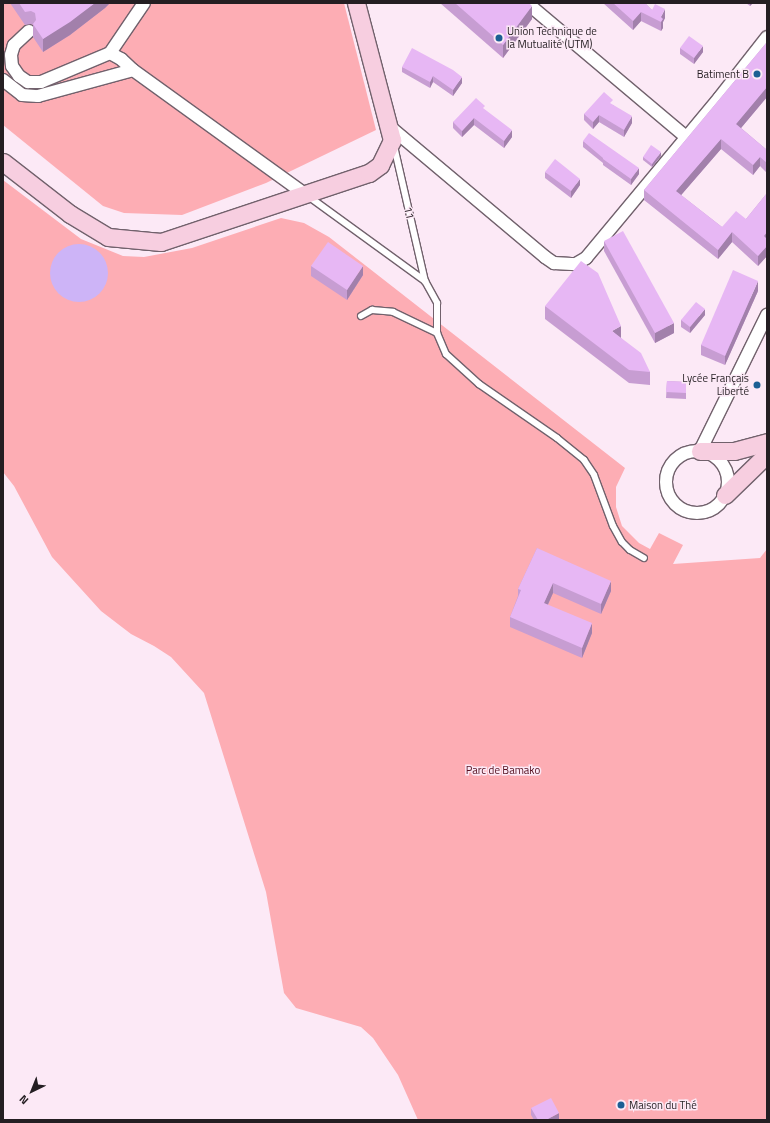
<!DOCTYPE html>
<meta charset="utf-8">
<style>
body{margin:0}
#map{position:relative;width:770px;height:1123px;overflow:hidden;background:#fce9f6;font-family:"Titillium Web",sans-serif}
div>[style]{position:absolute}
.green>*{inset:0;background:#fdadb4}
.water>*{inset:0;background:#cdb4f7}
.round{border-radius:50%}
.roads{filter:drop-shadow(1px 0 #71616c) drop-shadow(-1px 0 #71616c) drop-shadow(0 1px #71616c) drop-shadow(0 -1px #71616c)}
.lane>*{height:6px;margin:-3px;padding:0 3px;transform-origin:3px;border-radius:3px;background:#fff}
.street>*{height:12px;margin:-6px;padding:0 6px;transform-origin:6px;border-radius:6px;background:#fff}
.street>.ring{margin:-6px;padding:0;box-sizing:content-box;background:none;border:12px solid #fff;border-radius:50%}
.secondary>*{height:17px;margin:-8.5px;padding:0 8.5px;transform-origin:8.5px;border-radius:8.5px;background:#f7cee0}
.wall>*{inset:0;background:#c79dd2}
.shaded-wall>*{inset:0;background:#a280ab}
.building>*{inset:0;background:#e7b7f4}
.dots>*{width:11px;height:11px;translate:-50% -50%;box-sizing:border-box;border:2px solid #fce9f6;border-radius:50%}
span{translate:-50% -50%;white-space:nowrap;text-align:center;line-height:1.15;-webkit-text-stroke:3px #fce9f6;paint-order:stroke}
.poi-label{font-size:11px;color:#241e22}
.left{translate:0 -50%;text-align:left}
.right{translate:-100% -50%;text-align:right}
.street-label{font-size:11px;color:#241e22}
.park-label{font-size:11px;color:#540e1e}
.frame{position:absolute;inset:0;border:4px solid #241e22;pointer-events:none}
.north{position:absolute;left:12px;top:1071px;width:40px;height:40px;-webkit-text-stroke:3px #fce9f6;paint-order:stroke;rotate:223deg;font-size:11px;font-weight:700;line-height:16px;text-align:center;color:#241e22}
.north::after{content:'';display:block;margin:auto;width:14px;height:18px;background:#241e22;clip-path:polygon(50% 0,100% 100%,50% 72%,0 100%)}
</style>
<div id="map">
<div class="green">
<i style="clip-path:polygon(3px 3px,344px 3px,376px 130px,266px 183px,182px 215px,124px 213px,103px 206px,3px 125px)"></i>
<i style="clip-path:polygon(3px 180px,81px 239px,123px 256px,144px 257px,192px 248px,281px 218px,304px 223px,329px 237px,625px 468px,616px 487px,616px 507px,622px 526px,639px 543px,650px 549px,659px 533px,683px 545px,673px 564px,760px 558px,767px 549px,767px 1120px,418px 1120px,398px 1075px,373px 1038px,361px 1027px,296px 1008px,284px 993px,266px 892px,204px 693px,171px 657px,154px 646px,131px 634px,101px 611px,52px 557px,14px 486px,3px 472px)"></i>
</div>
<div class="water">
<i class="round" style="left:50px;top:244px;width:58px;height:58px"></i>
</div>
<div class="roads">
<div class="lane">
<i style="left:394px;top:146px;width:139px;rotate:77.1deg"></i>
<i style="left:425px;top:281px;width:25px;rotate:61deg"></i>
<i style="left:437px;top:303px;width:30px;rotate:90deg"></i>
<i style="left:437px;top:333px;width:23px;rotate:67deg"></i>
<i style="left:446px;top:354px;width:45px;rotate:42.3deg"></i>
<i style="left:479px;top:384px;width:95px;rotate:34.7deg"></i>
<i style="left:557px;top:438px;width:35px;rotate:39deg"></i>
<i style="left:584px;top:460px;width:18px;rotate:56deg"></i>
<i style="left:594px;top:475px;width:54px;rotate:69.6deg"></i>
<i style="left:613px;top:526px;width:18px;rotate:61deg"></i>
<i style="left:622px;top:542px;width:11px;rotate:45deg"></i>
<i style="left:630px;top:550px;width:16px;rotate:30deg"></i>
<i style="left:308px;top:196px;width:145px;rotate:36deg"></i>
<i style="left:361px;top:316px;width:13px;rotate:-29deg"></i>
<i style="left:372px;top:310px;width:21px;rotate:5deg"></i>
<i style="left:393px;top:312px;width:49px;rotate:25.5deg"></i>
</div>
<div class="street">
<i style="left:527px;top:3px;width:208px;rotate:40.1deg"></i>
<i style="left:29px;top:31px;width:21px;rotate:137deg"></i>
<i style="left:14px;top:45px;width:10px;rotate:107deg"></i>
<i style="left:11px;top:55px;width:11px;rotate:85deg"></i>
<i style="left:12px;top:66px;width:12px;rotate:55deg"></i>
<i style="left:19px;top:76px;width:11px;rotate:34deg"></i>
<i style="left:28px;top:82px;width:13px"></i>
<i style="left:41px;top:82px;width:75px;rotate:-22.8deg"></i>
<i style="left:110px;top:53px;width:13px;rotate:29deg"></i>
<i style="left:121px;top:59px;width:16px;rotate:43deg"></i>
<i style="left:133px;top:70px;width:212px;rotate:35.8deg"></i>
<i style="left:110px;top:53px;width:60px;rotate:-55.8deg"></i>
<i style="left:3px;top:80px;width:24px;rotate:38deg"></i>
<i style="left:22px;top:95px;width:16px;rotate:4deg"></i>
<i style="left:38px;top:96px;width:98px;rotate:-15.3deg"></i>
<i style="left:389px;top:126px;width:204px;rotate:40deg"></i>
<i style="left:545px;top:257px;width:11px;rotate:34deg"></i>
<i style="left:554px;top:263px;width:22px;rotate:3deg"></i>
<i style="left:576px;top:264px;width:12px;rotate:-31deg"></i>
<i style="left:586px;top:258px;width:209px;rotate:-50.2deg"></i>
<i style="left:720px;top:97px;width:76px;rotate:-51.9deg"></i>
<i style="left:700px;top:451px;width:152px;rotate:-63.8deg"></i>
<i class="ring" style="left:666px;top:451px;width:50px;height:50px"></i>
</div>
<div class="secondary">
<i style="left:3px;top:162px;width:85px;rotate:37.8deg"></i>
<i style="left:70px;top:214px;width:44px;rotate:31.2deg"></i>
<i style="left:108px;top:237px;width:53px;rotate:5.4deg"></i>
<i style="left:161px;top:242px;width:219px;rotate:-18.4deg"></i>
<i style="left:369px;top:173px;width:14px;rotate:-36deg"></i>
<i style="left:380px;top:165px;width:28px;rotate:-64deg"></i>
<i style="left:392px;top:140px;width:142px;rotate:-104.7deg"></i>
<i style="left:700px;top:451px;width:34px"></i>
<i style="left:734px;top:451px;width:34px;rotate:-15deg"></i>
<i style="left:725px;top:495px;width:59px;rotate:-44.3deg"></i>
</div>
</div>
<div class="wall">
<i style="clip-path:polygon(10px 3px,110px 3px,105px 8px,70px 35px,43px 52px,33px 37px,33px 25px,31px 24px,25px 25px)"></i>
<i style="clip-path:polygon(440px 3px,529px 3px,532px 19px,503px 58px)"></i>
<i style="clip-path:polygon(603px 3px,645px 3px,652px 10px,665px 18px,663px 22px,663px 28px,661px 31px,641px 21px,633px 30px)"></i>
<i style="clip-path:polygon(746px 3px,753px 3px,750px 6px)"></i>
<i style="clip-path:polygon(767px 42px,767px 97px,741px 128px,767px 150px,767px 173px,760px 166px,753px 175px,721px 149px,681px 195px,722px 227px,746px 219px,767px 193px,767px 256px,758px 266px,732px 242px,718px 259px,644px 200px,644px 190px)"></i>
<i style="clip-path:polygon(680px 48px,703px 52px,694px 64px,680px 54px)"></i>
<i style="clip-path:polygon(402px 67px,462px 83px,453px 96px,433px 82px,430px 88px,402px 72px)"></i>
<i style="clip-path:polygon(613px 105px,632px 123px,624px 137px,599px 122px,593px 129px,584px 120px,584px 114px)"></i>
<i style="clip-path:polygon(485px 110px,512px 137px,504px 148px,474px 125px,462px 137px,453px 128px,453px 122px)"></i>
<i style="clip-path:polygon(583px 141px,639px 174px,631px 185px,603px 165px,603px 163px,583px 147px)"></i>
<i style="clip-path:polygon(661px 156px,652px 167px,643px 160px,643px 157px)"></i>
<i style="clip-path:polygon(545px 172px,580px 185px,571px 198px,545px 178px)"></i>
<i style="clip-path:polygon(604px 241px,674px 333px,655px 343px,604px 251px)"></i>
<i style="clip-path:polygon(311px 266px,363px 275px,347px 300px,311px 276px)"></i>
<i style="clip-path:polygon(758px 291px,725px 365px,701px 355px,701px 345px)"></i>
<i style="clip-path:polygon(545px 306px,621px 338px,650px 372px,650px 385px,629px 383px,545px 319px)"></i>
<i style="clip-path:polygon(705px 315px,690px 333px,681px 327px,681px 320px)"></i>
<i style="clip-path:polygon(667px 381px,686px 382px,686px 399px,666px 398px)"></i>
<i style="clip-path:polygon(537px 548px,611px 591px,601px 614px,553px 593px,548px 605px,592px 633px,582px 658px,510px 627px,510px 617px,518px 596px,518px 589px)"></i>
<i style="clip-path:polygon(531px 1108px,559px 1120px,534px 1120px,531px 1115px)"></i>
</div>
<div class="shaded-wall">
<i style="clip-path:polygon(95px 3px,110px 3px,105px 8px,70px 35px,43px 52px,43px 39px)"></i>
<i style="clip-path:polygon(750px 3px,753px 3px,750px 6px)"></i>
<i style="clip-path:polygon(532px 6px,532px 19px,503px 58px,503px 45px)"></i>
<i style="clip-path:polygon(665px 9px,665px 18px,663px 22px,663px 28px,661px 31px,661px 17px)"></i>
<i style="clip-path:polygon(641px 12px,641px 21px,633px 30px,633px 21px)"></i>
<i style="clip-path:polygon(703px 46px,703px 52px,694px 64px,694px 58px)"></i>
<i style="clip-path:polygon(433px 76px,433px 82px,430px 88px,430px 82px)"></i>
<i style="clip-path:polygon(462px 77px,462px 83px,453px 96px,453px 90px)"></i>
<i style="clip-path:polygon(767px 87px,767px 97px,736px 134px,736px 124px)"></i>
<i style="clip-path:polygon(599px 115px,599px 122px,593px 129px,593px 122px)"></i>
<i style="clip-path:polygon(632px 116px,632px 123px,624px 137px,624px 130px)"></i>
<i style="clip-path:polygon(474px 118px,474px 125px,462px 137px,462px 131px)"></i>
<i style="clip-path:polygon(512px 130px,512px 137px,504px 148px,504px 141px)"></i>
<i style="clip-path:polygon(721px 139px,721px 149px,676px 201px,676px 191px)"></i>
<i style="clip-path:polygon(661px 152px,661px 156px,652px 167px,652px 164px)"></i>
<i style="clip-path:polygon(760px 157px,760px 166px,753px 175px,753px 165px)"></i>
<i style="clip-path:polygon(639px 168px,639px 174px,631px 185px,631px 179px)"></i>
<i style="clip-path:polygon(580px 179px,580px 185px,571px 198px,571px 191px)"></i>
<i style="clip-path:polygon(732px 232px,732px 242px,718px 259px,718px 250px)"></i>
<i style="clip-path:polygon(767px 232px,767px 242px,764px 236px)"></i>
<i style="clip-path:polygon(767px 246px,767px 256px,758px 266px,758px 256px)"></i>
<i style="clip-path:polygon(363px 266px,363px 275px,347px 300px,347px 290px)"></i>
<i style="clip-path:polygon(758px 281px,758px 291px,725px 365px,725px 356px)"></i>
<i style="clip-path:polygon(705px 309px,705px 315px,690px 333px,690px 327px)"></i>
<i style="clip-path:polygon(674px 323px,674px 333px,655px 343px,655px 333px)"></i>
<i style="clip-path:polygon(621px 326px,621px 339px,612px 331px)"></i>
<i style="clip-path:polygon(611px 581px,611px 591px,601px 614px,601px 604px)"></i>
<i style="clip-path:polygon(553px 583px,553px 593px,544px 613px,544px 603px)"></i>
<i style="clip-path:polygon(592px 623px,592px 633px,582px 658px,582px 648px)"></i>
<i style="clip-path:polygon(559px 1113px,559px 1120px,546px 1120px)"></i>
</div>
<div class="building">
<i style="clip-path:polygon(19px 3px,95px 3px,70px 22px,43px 39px,33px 24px,36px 20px,35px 13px,31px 11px,25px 12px)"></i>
<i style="clip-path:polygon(455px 3px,529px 3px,532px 6px,503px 45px)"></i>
<i style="clip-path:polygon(613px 3px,645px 3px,652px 10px,655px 4px,665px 9px,661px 17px,663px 19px,661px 22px,641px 12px,633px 21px)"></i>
<i style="clip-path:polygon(689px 36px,703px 46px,694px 58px,680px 48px)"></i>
<i style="clip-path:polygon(767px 42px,767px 87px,736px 124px,767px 150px,767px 163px,760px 157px,753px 165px,721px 139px,676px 191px,722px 227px,736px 211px,746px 219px,767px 193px,767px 232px,764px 236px,767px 239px,767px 246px,758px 256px,732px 232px,718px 250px,644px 190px)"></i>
<i style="clip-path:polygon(412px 48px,453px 70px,462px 77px,453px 90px,433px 76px,430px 82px,402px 67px)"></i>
<i style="clip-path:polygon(604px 92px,613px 100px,610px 103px,632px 116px,624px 130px,599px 115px,593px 122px,584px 114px)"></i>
<i style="clip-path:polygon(476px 98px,485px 106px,483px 108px,512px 130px,504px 141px,474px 118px,462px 131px,453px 122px)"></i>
<i style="clip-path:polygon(589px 133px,639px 168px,631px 179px,603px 159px,603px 158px,583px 141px)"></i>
<i style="clip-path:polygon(651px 145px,661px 152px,652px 164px,643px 157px)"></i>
<i style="clip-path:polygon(555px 159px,580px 179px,571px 191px,545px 172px)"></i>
<i style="clip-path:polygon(623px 231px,674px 323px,655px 333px,604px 241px)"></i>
<i style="clip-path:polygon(328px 242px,363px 266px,347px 290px,311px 266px)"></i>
<i style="clip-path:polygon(581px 261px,598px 273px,621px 326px,612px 331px,641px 353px,650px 372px,629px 370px,545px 306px)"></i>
<i style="clip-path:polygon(733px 270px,758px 281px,725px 356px,701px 345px)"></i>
<i style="clip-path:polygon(696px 302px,705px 309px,690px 327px,681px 320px)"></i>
<i style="clip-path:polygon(667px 381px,686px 382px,686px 393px,666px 392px)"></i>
<i style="clip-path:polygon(537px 548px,611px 581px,601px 604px,553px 583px,544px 603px,592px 623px,582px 648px,510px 617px,521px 590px,518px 589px)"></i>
<i style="clip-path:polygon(551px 1098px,559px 1113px,546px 1120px,538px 1120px,531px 1108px)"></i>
</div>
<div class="dots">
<i style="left:499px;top:38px;background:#1c5f94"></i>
<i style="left:757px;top:74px;background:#1c5f94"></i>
<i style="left:757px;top:385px;background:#1c5f94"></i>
<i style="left:621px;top:1105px;background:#1c5f94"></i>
</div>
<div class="poi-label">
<span class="left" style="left:507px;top:38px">Union Technique de<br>la Mutualité (UTM)</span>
<span class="right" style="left:749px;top:74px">Batiment B</span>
<span class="right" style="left:749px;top:385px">Lycée Français<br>Liberté</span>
<span class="left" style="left:629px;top:1105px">Maison du Thé</span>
</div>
<div class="street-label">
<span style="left:409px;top:213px;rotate:77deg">11</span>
</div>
<div class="park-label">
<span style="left:503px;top:770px">Parc de Bamako</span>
</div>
<div class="frame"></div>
<div class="north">N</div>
</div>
